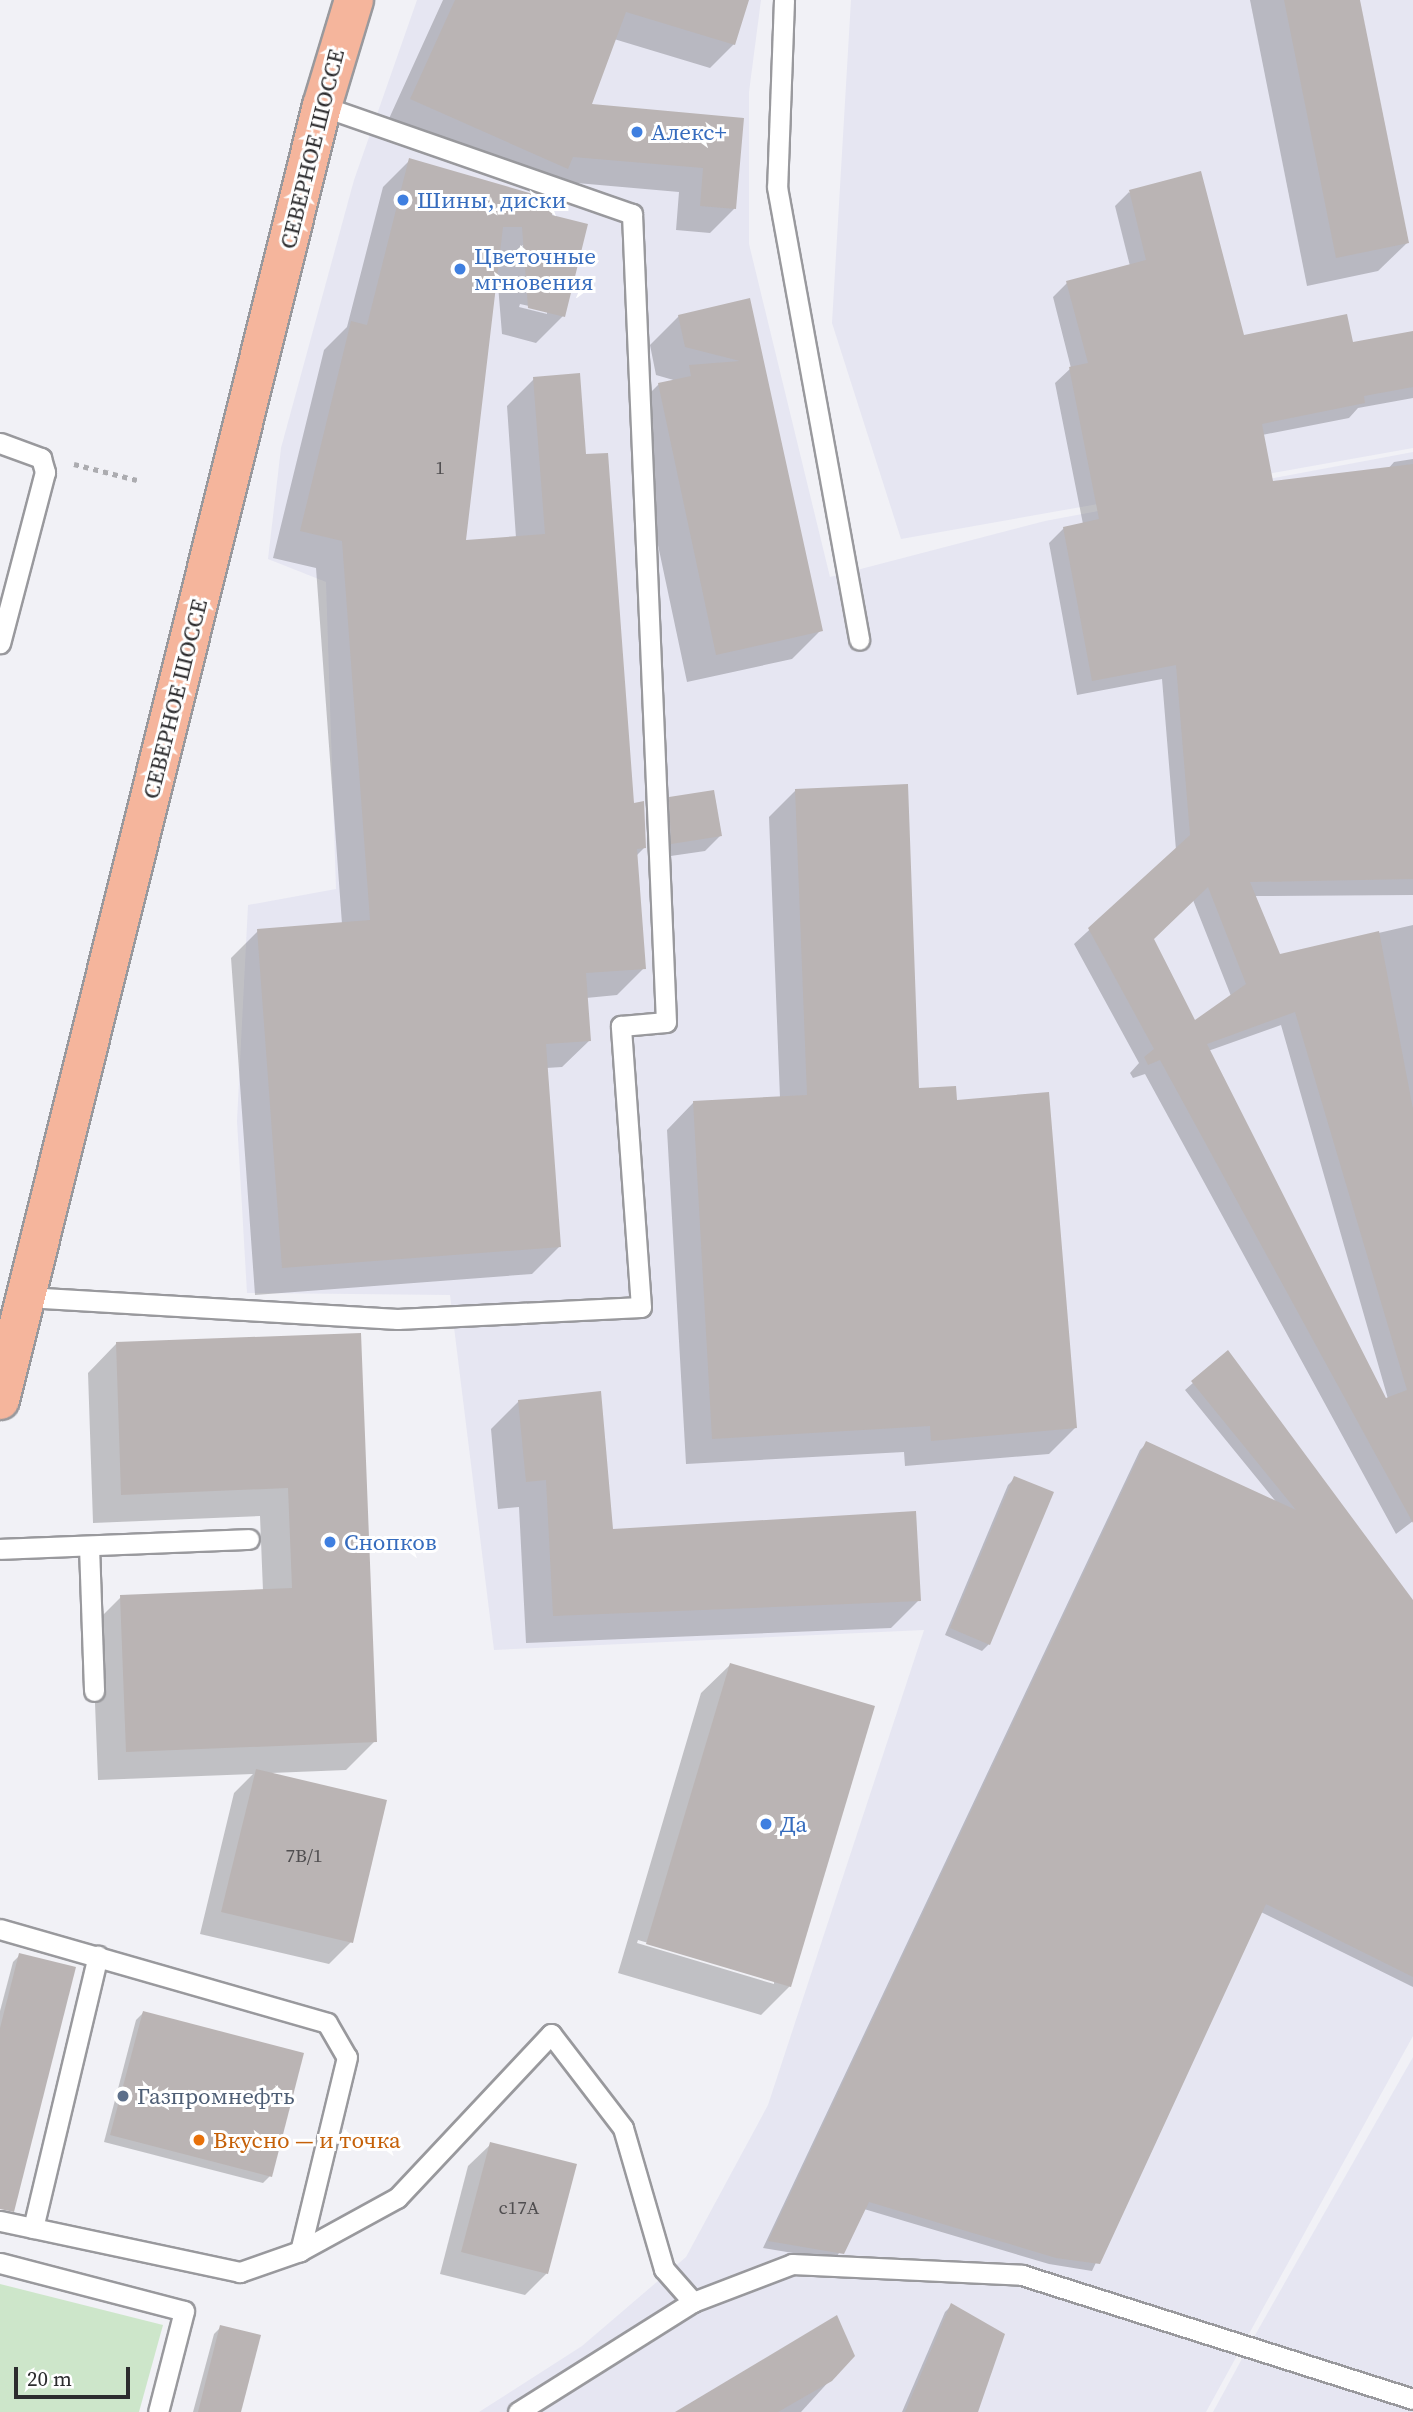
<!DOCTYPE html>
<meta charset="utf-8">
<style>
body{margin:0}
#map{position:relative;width:1413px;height:2412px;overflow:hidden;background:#f1f1f6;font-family:"Source Serif 4",serif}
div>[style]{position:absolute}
.built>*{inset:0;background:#e6e6f2}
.green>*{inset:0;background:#cde6ca}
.shadow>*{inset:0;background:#0003}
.building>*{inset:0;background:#bab4b4}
.path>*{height:4.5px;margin-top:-2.25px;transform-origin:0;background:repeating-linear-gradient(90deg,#acacb0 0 5px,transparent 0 10px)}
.roads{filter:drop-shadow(2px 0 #99999d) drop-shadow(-2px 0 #99999d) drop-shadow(0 2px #99999d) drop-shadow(0 -2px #99999d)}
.lane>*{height:19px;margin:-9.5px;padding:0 9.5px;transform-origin:9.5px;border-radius:9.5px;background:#fff}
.primary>*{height:38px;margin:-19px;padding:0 19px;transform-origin:19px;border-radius:19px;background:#f5b59c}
.dots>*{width:19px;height:19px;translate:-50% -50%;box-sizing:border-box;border:4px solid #fff;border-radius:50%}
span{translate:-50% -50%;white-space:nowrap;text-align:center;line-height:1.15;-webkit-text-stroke:6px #fff;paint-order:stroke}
.number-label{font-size:19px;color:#504e50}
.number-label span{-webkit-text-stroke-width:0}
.shop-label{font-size:23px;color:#366cbe}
.left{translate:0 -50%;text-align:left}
.street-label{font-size:23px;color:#2c2c2e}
.service-label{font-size:23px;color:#4e5e75}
.food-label{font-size:23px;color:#c56008}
.scale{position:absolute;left:14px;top:2367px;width:116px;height:32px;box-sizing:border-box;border:4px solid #2c2c2e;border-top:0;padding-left:9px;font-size:21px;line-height:24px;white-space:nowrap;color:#2c2c2e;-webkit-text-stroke:5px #fff;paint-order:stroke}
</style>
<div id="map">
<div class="built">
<i style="clip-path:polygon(417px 0,761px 0,749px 92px,749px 244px,830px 577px,1045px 521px,1413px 452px,1413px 2036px,1206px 2412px,479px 2412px,582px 2346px,686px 2257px,768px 2105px,924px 1630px,494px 1650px,450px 1295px,247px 1293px,237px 1121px,248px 905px,336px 889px,326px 582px,268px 559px,281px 448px,354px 180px)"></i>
<i style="clip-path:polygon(851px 0,1413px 0,1413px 448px,901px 539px,832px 323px)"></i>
<i style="clip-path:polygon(1413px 2057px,1413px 2412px,1213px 2412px,1250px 2344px)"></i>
</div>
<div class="green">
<i style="clip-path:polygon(0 2284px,163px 2325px,139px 2412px,0 2412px)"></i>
</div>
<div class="shadow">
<i style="clip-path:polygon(443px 0,747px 0,734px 44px,710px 68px,614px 39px,590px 106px,742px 120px,734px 209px,710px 233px,676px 230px,679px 192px,554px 181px,387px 123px)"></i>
<i style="clip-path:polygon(1250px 0,1358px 0,1407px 243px,1378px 271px,1307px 286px)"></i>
<i style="clip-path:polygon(evenodd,410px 160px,549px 216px,563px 316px,536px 343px,502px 334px,497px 273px,464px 541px,516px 538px,507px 406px,534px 379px,585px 456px,632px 805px,645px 847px,636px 856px,644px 968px,617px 995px,586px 998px,590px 1040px,562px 1067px,546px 1068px,559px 1247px,532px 1274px,255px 1295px,231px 958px,258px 931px,342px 924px,316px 568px,273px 558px,324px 350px,347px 327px,383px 187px,410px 160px,520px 304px,547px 310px,547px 314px,519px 307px,520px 304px)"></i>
<i style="clip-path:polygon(evenodd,1129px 192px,1243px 337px,1351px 344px,1413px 332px,1413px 398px,1358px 408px,1349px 418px,1262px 435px,1272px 483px,1388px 469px,1394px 462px,1413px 459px,1413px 895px,1254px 896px,1279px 956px,1413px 925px,1413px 1521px,1396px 1534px,1145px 1074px,1133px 1078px,1130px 1073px,1139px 1063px,1074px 944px,1176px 850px,1162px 679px,1077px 695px,1049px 543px,1064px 528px,1083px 524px,1055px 383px,1071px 368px,1053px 297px,1067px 283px,1130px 266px,1115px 206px,1129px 192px,1193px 900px,1231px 996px,1194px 1023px,1152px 939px,1193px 900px,1129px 192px,1281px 1025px,1388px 1399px,1385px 1400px,1208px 1051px,1281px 1025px)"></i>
<i style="clip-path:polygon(748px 301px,821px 630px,792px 659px,687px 682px,630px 413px,659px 384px,677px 381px,656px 375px,650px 345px,679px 316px)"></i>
<i style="clip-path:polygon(796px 790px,918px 1090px,955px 1102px,1076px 1427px,1049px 1454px,905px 1466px,904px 1452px,686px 1464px,667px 1130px,693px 1103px,780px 1098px,769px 817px)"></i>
<i style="clip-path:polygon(670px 799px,720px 836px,705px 851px,657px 858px,655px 814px)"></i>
<i style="clip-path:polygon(360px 1335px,375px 1741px,346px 1770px,271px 1773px,351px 1942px,329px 1964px,200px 1934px,234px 1793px,253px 1774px,98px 1780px,92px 1626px,121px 1597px,263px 1591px,260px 1516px,93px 1523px,88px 1373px,116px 1344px)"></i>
<i style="clip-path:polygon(1227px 1353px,1413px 1603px,1413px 1987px,1261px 1912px,1092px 2271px,1049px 2264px,864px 2209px,835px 2260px,763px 2248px,1140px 1450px,1147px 1443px,1278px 1504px,1185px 1390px)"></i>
<i style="clip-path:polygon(519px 1401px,612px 1531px,919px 1600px,891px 1628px,526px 1643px,519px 1507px,498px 1509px,491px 1429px)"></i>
<i style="clip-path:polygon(1015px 1478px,989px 1644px,982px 1651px,945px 1635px,1008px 1485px)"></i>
<i style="clip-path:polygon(evenodd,730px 1665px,790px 1986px,761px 2015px,618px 1973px,701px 1693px,730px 1665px,638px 1940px,774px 1980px,774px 1984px,637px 1943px,638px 1940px)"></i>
<i style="clip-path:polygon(20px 1955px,0 2179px,0 2011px,13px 1962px)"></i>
<i style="clip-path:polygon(143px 2013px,270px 2176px,263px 2183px,104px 2142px,136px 2020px)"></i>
<i style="clip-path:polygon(491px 2144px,547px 2273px,525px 2295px,440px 2274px,468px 2166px)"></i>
<i style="clip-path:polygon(952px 2305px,976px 2412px,902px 2412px,945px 2312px)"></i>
<i style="clip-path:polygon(221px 2327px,239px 2412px,193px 2412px,214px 2334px)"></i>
<i style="clip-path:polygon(853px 2355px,801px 2412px,678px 2412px)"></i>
</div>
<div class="building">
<i style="clip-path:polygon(455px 0,749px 0,735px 45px,626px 12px,592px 104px,744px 118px,736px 209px,700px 206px,703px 168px,573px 157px,568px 169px,410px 99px)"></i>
<i style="clip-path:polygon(1284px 0,1360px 0,1409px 243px,1336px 258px)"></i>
<i style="clip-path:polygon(409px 158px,557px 201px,552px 215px,588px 224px,565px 317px,528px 308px,522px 227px,503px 227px,466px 540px,545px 534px,533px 377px,580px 373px,586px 454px,608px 453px,634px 803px,644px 801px,646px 848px,637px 849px,646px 969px,586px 973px,591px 1041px,546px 1044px,561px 1247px,282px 1268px,257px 929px,370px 920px,342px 541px,300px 531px,351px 321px,367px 325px)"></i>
<i style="clip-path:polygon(evenodd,1201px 171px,1244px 335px,1347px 314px,1353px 342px,1413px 331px,1413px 387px,1364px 396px,1365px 403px,1262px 424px,1273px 481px,1413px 464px,1413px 879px,1250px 882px,1280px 954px,1379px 931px,1413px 1109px,1413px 1523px,1160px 1060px,1148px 1065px,1144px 1057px,1154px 1049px,1088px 928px,1190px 835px,1176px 665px,1092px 681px,1063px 527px,1099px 519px,1069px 367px,1088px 363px,1066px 281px,1146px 260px,1129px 190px,1201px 171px,1208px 887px,1246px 984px,1195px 1020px,1154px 939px,1208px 887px,1201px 171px,1295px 1012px,1407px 1390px,1386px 1398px,1207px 1044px,1295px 1012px)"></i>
<i style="clip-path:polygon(750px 298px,823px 631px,716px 655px,658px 383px,691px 376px,689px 365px,740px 361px,685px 347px,678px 315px)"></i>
<i style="clip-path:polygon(908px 784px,919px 1088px,956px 1086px,957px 1100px,1049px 1092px,1077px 1428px,931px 1441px,930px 1426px,712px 1439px,693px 1101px,807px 1095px,795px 789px)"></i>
<i style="clip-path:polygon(714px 790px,722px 836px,671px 844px,669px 797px)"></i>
<i style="clip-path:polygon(361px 1333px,377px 1742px,126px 1752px,120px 1595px,292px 1588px,288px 1488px,121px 1495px,116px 1342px)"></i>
<i style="clip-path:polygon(1228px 1350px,1413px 1600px,1413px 1977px,1266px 1904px,1100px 2264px,1056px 2258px,869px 2202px,844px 2254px,768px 2241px,1146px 1441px,1296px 1510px,1191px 1381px)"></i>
<i style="clip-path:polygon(601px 1391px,613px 1529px,916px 1511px,921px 1601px,553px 1616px,546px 1480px,526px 1482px,518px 1400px)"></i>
<i style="clip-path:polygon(1014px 1476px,1054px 1492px,990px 1645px,950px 1628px)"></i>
<i style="clip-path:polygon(730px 1663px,875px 1706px,791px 1987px,646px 1944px)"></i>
<i style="clip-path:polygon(256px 1769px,387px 1800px,353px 1943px,221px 1912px)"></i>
<i style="clip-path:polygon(19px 1953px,76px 1967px,14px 2212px,0 2209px,0 2028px)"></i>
<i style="clip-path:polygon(143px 2011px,304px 2053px,272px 2177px,110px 2135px)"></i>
<i style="clip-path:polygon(490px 2142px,577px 2164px,548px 2274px,461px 2252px)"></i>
<i style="clip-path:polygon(951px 2303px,1005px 2334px,978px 2412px,905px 2412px)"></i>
<i style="clip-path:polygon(837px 2315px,855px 2356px,832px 2381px,778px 2412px,675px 2412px)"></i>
<i style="clip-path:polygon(220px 2325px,261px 2335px,241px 2412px,198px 2412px)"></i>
</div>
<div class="path">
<i style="left:74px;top:464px;width:65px;rotate:14.3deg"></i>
</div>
<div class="roads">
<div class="lane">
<i style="left:784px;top:0;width:187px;rotate:92.1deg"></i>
<i style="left:777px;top:187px;width:460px;rotate:79.7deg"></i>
<i style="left:0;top:443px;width:44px;rotate:20.1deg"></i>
<i style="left:41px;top:458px;width:15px;rotate:74deg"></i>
<i style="left:45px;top:472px;width:177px;rotate:104.7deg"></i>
<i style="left:26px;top:1297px;width:372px;rotate:3.4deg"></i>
<i style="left:397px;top:1319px;width:244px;rotate:-2.8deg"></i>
<i style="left:641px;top:1307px;width:282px;rotate:-94.1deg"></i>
<i style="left:621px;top:1026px;width:45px;rotate:-5.1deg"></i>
<i style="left:666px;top:1022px;width:809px;rotate:-92.41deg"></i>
<i style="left:632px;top:214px;width:328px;rotate:-160.8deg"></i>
<i style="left:89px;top:1546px;width:145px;rotate:88deg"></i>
<i style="left:0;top:1549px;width:249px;rotate:-2.3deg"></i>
<i style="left:0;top:1929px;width:340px;rotate:16deg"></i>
<i style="left:327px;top:2023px;width:39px;rotate:60deg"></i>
<i style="left:347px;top:2057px;width:200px;rotate:103.6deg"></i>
<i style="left:300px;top:2251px;width:64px;rotate:160.7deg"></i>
<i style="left:240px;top:2272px;width:245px;rotate:-168deg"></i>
<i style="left:33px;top:2228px;width:280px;rotate:-76.6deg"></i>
<i style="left:300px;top:2251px;width:111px;rotate:-28.7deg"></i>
<i style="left:397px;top:2198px;width:225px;rotate:-46.8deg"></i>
<i style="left:551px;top:2034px;width:118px;rotate:52.5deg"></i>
<i style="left:623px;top:2128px;width:147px;rotate:73.8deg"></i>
<i style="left:664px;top:2269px;width:44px;rotate:48.7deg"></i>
<i style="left:0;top:2263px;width:190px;rotate:14.6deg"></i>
<i style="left:184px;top:2311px;width:104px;rotate:104.4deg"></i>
<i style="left:518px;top:2412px;width:207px;rotate:-32.2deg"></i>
<i style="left:693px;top:2302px;width:106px;rotate:-21deg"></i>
<i style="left:792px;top:2264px;width:230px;rotate:2.7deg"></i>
<i style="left:1022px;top:2275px;width:410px;rotate:17.6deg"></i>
</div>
<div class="primary">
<i style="left:0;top:1400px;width:1333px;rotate:-76.03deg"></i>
<i style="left:322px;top:106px;width:111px;rotate:-73.2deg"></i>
</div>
</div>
<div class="dots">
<i style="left:637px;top:132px;background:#3f7fe0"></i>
<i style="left:403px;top:200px;background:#3f7fe0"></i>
<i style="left:460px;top:269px;background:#3f7fe0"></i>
<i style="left:330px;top:1542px;background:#3f7fe0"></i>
<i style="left:766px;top:1824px;background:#3f7fe0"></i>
<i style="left:123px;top:2096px;background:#5c6f8a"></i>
<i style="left:199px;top:2140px;background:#e8710a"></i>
</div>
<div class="number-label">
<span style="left:440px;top:468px">1</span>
<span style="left:304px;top:1856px">7В/1</span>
<span style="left:519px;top:2208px">с17А</span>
</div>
<div class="shop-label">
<span class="left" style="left:651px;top:132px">Алекс+</span>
<span class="left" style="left:417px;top:200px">Шины, диски</span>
<span class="left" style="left:474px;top:269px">Цветочные<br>мгновения</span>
<span class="left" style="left:344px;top:1542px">Снопков</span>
<span class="left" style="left:780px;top:1824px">Да</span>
</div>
<div class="street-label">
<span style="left:312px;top:149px;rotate:-76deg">СЕВЕРНОЕ ШОССЕ</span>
<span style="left:175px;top:699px;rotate:-76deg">СЕВЕРНОЕ ШОССЕ</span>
</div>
<div class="service-label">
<span class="left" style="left:137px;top:2096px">Газпромнефть</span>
</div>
<div class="food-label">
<span class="left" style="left:213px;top:2140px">Вкусно — и точка</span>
</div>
<div class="scale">20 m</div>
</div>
